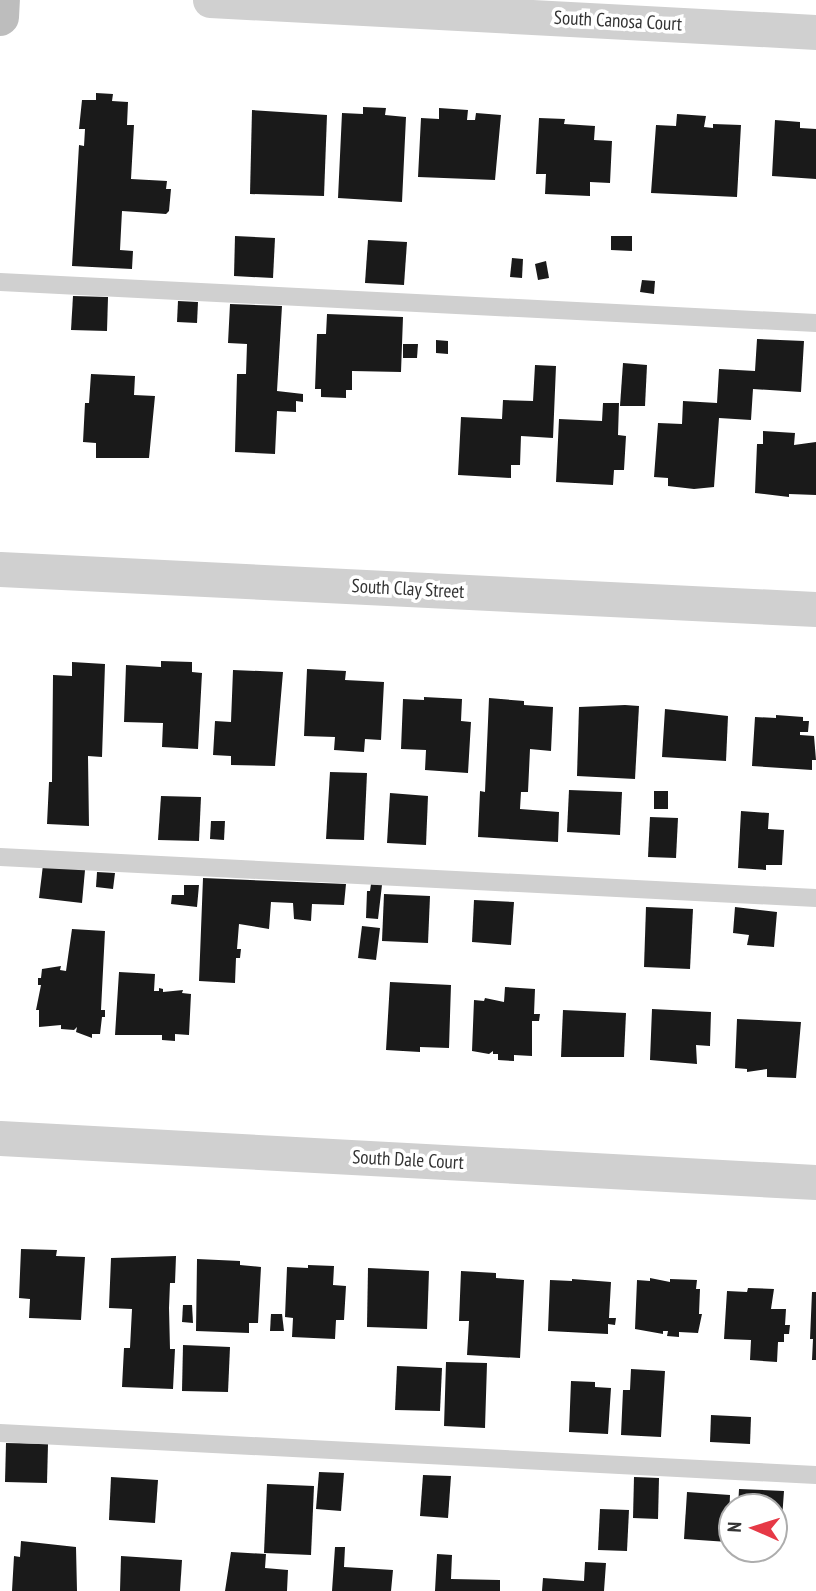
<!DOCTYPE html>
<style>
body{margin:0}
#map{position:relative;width:816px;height:1591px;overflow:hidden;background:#fff;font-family:"PT Sans Narrow",sans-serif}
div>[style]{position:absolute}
.building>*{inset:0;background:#1a1a1a}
.lane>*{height:18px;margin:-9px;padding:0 9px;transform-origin:9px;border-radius:9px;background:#d0d0d0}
.street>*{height:35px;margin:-17.5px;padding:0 17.5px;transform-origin:17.5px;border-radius:17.5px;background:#d0d0d0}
.secondary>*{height:38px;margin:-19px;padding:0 19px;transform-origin:19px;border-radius:19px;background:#bdbdbd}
span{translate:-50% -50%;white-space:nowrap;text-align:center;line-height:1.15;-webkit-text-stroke:7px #fff;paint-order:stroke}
.street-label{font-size:19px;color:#333}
.north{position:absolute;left:718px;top:1493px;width:70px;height:70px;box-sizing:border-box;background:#fff;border:2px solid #adadad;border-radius:50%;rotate:273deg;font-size:19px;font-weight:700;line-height:28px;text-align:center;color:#333}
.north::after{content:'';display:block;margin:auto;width:24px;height:32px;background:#e63946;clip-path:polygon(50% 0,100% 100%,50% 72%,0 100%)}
</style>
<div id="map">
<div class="building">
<i style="clip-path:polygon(96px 93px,113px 94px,112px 101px,128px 102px,127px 125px,134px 125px,131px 179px,167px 181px,166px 189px,171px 189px,169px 211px,166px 214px,122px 211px,120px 250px,133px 251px,132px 269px,72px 266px,79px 145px,84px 146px,85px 129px,79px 129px,82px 100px,96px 100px)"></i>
<i style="clip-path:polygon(363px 107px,386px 108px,385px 115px,406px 117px,402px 202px,338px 198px,342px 113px,363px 114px)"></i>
<i style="clip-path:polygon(439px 108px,468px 110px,467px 120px,475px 120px,476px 113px,501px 115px,495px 180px,418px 177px,421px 118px,439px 119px)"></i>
<i style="clip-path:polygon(252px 110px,327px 115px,324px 196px,250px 194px)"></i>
<i style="clip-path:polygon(677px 114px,706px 116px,704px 127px,713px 128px,713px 124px,741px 125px,737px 197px,651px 193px,656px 125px,676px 126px)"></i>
<i style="clip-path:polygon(539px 118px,565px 119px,564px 124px,595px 126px,594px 140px,612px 141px,610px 183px,590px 182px,590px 196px,545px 194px,546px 174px,536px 174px)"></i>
<i style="clip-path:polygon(775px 120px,800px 122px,800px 128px,816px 129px,816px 179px,772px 176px)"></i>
<i style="clip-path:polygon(235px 236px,275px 238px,273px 278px,234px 276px)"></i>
<i style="clip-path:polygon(611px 236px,632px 236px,632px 251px,611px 250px)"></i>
<i style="clip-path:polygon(368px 240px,407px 242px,404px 285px,365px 283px)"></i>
<i style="clip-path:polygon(512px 258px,523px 259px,522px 278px,510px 277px)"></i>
<i style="clip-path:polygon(546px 261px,549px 278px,538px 280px,535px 264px)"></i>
<i style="clip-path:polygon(642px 280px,655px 281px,654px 294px,640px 292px)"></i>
<i style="clip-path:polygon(73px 296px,108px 297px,107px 331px,71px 330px)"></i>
<i style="clip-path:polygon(178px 301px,198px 302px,197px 323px,177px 322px)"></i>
<i style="clip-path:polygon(230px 304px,282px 306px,277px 391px,303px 394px,303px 402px,296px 401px,296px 412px,277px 411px,275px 454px,235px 452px,237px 374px,246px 374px,247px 344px,228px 343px)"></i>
<i style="clip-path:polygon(327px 314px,403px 317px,401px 372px,352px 371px,352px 390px,346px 390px,346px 398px,321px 397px,321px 389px,315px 389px,317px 334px,326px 334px)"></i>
<i style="clip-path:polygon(757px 339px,804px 341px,801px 392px,753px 389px,751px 420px,719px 418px,714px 487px,694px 489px,668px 486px,668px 478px,654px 477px,658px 423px,682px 424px,683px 401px,717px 403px,719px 369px,755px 371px)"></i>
<i style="clip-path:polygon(436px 340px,448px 341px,448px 354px,436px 353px)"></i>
<i style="clip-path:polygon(403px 344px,418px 344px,417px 358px,403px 358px)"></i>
<i style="clip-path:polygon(623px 363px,647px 365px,645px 406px,620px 406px)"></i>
<i style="clip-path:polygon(535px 365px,556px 366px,553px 438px,521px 436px,520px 465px,511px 465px,511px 478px,458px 475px,461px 417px,502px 419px,503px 400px,533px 401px)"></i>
<i style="clip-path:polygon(91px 374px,135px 376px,134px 395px,155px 396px,149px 458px,96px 458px,96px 443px,83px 442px,85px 403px,89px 403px)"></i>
<i style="clip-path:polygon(603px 403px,619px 403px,618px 435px,626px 436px,624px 470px,614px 470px,613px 485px,556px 482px,559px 419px,602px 421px)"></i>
<i style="clip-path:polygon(763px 431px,795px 433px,794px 445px,816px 442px,816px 495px,789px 494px,789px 497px,755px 493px,757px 444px,763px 444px)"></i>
<i style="clip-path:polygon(161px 661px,192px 662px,192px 672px,202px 673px,198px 749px,162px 747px,163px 723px,124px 722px,126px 665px,161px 667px)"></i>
<i style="clip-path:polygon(72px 662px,105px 664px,102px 757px,88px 756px,89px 826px,47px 824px,49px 782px,52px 782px,53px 675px,72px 676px)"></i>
<i style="clip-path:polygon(307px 669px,346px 671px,345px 680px,384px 682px,381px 740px,365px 739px,364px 752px,334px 750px,335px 737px,304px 736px)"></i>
<i style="clip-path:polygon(233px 670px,283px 672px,275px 766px,231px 765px,231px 756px,213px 755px,215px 721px,231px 722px)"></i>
<i style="clip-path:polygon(424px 697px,462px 699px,461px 721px,471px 722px,468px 773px,425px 770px,426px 750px,401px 749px,403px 699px,424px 700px)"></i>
<i style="clip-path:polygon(489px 698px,524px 701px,524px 705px,553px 707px,551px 751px,530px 749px,528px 792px,521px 792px,520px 809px,559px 812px,558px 842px,478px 837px,480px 791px,485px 792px)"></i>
<i style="clip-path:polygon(625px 705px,639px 706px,635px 779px,577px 776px,579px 707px)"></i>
<i style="clip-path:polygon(665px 709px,728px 716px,726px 761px,662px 757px)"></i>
<i style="clip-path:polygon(776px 715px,803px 717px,803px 721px,809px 721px,808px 732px,800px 732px,800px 735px,814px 736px,816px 760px,812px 760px,812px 770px,752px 766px,755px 717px,776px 718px)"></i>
<i style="clip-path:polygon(330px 772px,367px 773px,364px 840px,326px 839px)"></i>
<i style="clip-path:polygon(569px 790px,622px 792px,620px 835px,567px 832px)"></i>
<i style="clip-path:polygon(654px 791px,668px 791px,668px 809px,654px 809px)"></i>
<i style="clip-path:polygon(390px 793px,428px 796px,426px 845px,387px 843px)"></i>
<i style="clip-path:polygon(161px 796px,201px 797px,199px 841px,158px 840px)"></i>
<i style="clip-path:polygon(741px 811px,769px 813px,768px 829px,784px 830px,782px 865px,766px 865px,766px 870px,738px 868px)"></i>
<i style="clip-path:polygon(650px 817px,678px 818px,676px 858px,648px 857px)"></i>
<i style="clip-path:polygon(211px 821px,225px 821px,224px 840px,210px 839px)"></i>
<i style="clip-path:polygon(43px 865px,85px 870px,82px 903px,39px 898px)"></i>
<i style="clip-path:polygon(97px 872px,115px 873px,113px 889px,96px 887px)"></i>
<i style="clip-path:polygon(203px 878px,346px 884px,344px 905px,312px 904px,311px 921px,294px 919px,293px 903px,271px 902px,269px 929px,239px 924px,237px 949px,241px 949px,240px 958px,236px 958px,235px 983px,199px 981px)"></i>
<i style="clip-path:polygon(371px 884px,382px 885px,378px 919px,366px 918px,367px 891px,370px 891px)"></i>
<i style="clip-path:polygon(184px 885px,199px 885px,197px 907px,171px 904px,172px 895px,184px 895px)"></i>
<i style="clip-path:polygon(384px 894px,430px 896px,428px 943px,382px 941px)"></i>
<i style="clip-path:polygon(474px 900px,514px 902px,511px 945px,472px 942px)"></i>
<i style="clip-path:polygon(646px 907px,693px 909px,690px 969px,644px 967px)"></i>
<i style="clip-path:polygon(735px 907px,777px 912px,774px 947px,747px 945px,749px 935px,733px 933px)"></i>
<i style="clip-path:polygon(362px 926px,380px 928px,376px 960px,358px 958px)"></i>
<i style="clip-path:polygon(72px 929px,105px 931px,101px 1010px,105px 1010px,105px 1017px,102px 1017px,100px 1034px,92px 1034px,92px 1038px,76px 1032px,77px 1027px,74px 1030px,61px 1029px,61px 1025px,39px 1027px,39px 1010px,36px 1010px,41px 985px,38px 985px,38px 978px,41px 978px,42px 969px,61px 966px,60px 970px,66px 971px)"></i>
<i style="clip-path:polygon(119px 972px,155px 974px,154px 991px,159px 991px,159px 988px,163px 989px,163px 992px,183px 990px,182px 993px,191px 994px,189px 1035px,175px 1034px,175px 1041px,162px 1040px,162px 1035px,115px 1035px)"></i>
<i style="clip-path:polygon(390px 982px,451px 985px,449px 1048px,420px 1047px,420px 1052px,386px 1050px)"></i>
<i style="clip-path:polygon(505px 987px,535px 989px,534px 1014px,540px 1014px,539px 1021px,532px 1021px,532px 1056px,514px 1055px,514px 1061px,498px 1060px,498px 1054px,493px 1054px,493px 1051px,489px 1054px,472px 1051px,474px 1000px,484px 1001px,485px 998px,504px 1002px)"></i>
<i style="clip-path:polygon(652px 1009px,711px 1012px,710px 1046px,696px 1045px,697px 1064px,650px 1060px)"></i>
<i style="clip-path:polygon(563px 1010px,626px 1013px,624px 1057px,561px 1057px)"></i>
<i style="clip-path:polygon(737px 1019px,801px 1022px,796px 1078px,767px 1077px,767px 1069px,747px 1072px,747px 1069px,735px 1068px)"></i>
<i style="clip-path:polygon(21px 1249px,57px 1250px,56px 1256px,85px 1257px,81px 1320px,29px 1318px,30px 1299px,19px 1298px)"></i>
<i style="clip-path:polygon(176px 1256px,175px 1283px,170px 1283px,169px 1308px,170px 1349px,175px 1349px,173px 1389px,122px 1387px,124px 1348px,130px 1348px,132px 1309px,109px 1308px,111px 1258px)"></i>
<i style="clip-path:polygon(197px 1259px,240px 1261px,240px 1265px,261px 1267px,258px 1323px,249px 1323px,249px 1333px,196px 1331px)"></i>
<i style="clip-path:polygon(308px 1265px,334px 1266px,333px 1285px,346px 1286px,344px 1320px,336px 1320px,335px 1339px,292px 1337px,293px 1318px,285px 1317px,287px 1267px,308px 1268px)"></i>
<i style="clip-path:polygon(368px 1268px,429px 1271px,427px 1329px,367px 1327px)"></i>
<i style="clip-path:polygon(461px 1271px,496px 1273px,496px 1278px,524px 1280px,520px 1358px,467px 1355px,469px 1321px,459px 1321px)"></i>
<i style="clip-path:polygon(650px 1278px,670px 1282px,670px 1279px,697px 1280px,696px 1289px,700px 1289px,699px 1314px,702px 1314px,698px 1333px,679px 1332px,679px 1337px,667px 1336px,668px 1331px,663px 1331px,663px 1334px,635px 1329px,637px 1280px,650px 1281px)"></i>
<i style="clip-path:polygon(572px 1279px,611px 1282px,609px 1318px,616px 1318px,615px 1325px,608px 1324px,608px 1334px,548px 1331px,550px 1280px,572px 1281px)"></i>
<i style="clip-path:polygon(748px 1288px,774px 1289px,771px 1309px,786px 1309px,785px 1325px,790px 1325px,789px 1334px,784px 1334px,784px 1342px,778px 1342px,777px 1362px,750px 1360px,751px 1340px,724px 1339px,727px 1291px,747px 1292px)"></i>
<i style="clip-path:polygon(812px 1292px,816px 1292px,816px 1360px,812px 1360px,813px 1339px,810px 1339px)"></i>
<i style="clip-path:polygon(183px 1305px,192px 1305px,193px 1323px,182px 1322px)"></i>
<i style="clip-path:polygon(271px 1314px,282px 1314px,284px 1331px,270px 1331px)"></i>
<i style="clip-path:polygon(183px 1345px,230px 1347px,228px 1392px,182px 1391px)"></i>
<i style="clip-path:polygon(446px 1362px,487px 1363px,485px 1428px,444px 1426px)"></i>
<i style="clip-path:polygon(397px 1366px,442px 1368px,440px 1411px,395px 1410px)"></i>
<i style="clip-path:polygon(631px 1369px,665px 1371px,661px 1437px,621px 1435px,623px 1390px,630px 1390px)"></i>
<i style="clip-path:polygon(571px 1381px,595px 1382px,595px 1387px,611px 1388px,608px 1434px,569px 1432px)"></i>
<i style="clip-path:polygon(711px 1415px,751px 1417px,750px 1444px,710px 1442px)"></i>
<i style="clip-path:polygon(6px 1443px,48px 1444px,47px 1483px,5px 1482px)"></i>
<i style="clip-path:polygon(319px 1472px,344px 1473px,341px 1511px,316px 1509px)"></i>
<i style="clip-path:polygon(423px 1475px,451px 1476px,448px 1518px,420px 1516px)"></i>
<i style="clip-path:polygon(111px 1477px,158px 1480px,155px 1523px,109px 1520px)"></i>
<i style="clip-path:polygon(634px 1477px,659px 1478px,658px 1519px,633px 1518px)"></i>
<i style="clip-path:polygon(267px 1484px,314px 1486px,311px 1555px,264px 1553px)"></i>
<i style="clip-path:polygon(739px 1489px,784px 1491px,781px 1533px,774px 1533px,774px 1507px,738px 1507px)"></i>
<i style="clip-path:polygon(687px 1492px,730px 1495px,728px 1542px,684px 1539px)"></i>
<i style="clip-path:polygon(600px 1509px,629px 1510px,627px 1551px,598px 1550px)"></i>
<i style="clip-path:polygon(21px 1541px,76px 1547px,77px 1591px,12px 1591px,14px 1556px,20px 1557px)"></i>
<i style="clip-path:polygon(335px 1547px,345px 1547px,344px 1567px,393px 1570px,391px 1591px,332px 1591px)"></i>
<i style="clip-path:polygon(231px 1552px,266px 1554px,265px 1568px,288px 1570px,287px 1591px,225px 1591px)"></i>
<i style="clip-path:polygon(437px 1554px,452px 1555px,451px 1579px,500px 1580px,500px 1591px,435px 1591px)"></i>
<i style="clip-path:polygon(121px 1556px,182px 1560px,180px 1591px,120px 1591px)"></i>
<i style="clip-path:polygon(585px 1562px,606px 1563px,604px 1591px,542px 1591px,543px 1578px,584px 1581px)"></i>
</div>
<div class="lane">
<i style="left:0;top:282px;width:817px;rotate:2.88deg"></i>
<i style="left:0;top:857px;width:817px;rotate:2.88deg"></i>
<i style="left:0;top:1433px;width:817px;rotate:2.95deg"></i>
</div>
<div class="street">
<i style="left:210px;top:0;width:607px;rotate:3.02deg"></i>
<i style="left:0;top:569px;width:817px;rotate:2.81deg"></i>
<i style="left:0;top:1138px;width:817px;rotate:3.09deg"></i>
</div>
<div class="secondary">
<i style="left:0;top:17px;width:17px;rotate:-87deg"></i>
</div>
<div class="street-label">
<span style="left:618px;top:21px;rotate:3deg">South Canosa Court</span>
<span style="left:408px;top:589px;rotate:3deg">South Clay Street</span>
<span style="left:408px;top:1160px;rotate:3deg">South Dale Court</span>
</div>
<div class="north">N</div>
</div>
